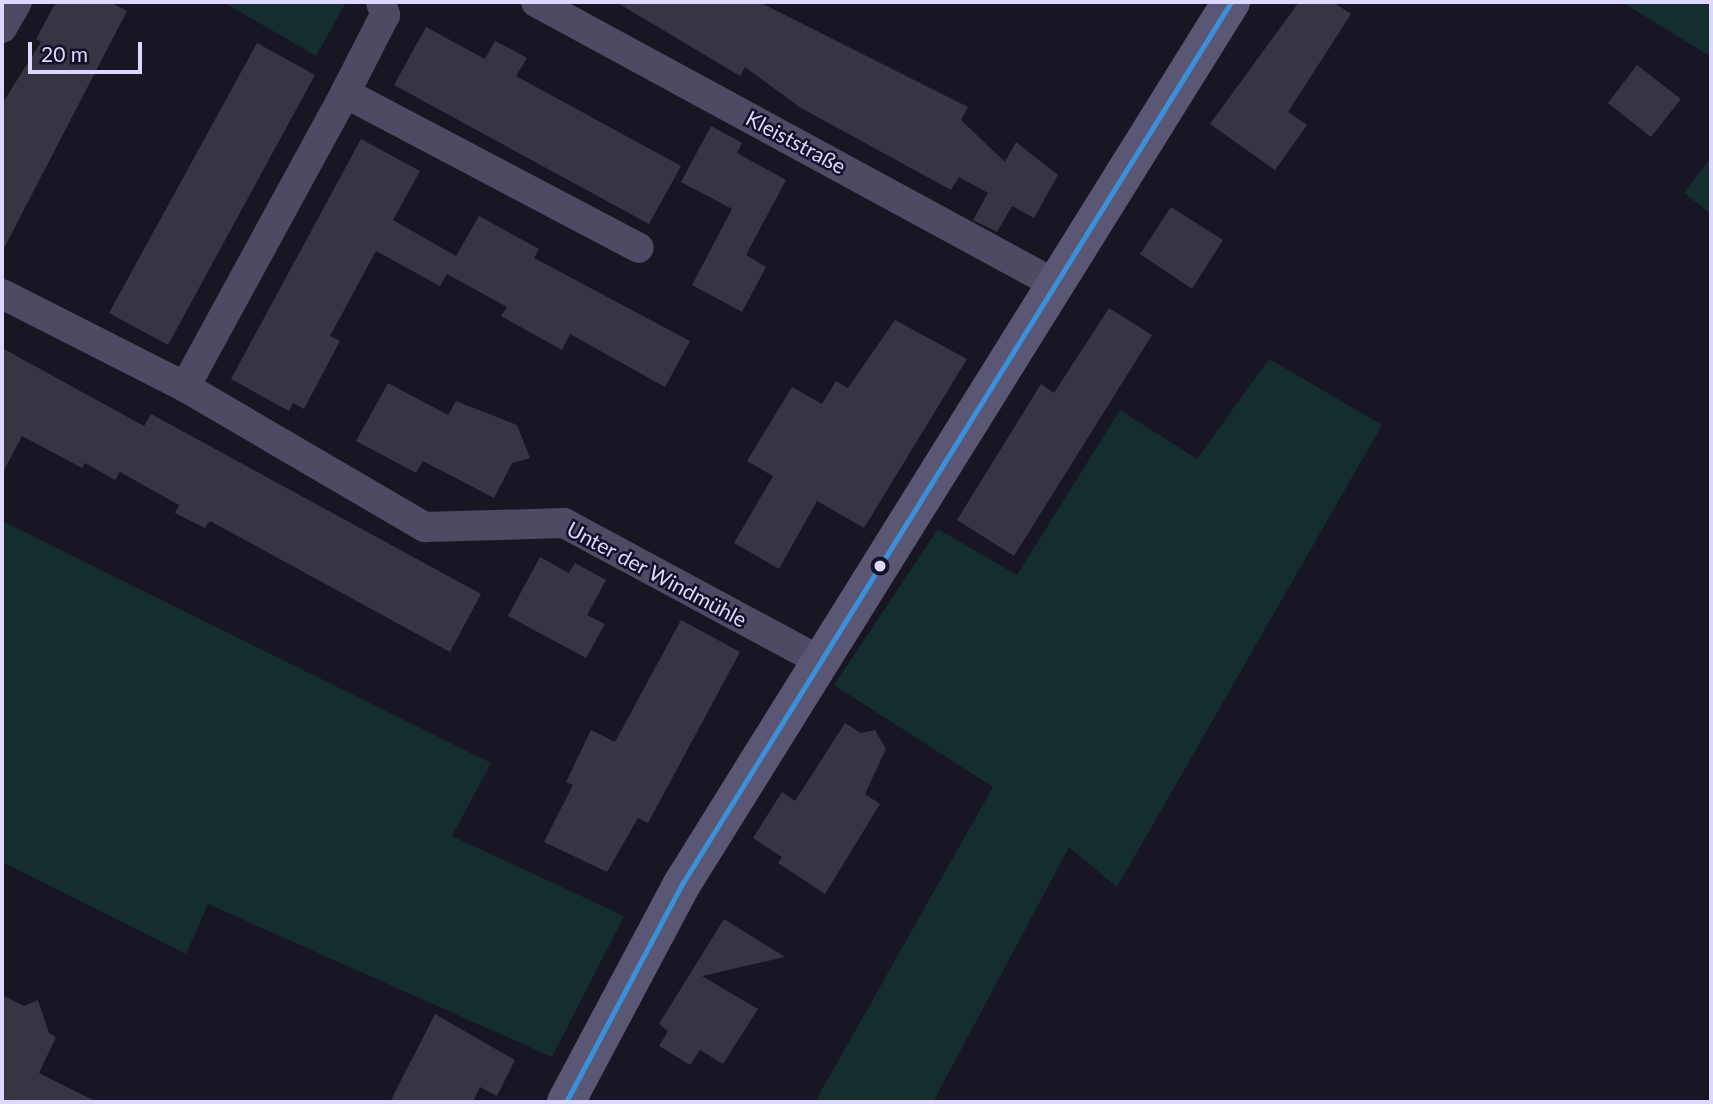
<!DOCTYPE html>
<meta charset="utf-8">
<style>
body{margin:0}
#map{position:relative;width:1713px;height:1104px;overflow:hidden;background:#181622;font-family:Lato,sans-serif}
div>[style]{position:absolute}
.green>*{inset:0;background:#142e30}
.building>*{inset:0;background:#383444}
.street>*{height:30px;margin:-15px;padding:0 15px;transform-origin:15px;border-radius:15px;background:#4d4b63}
.secondary>*{height:38px;margin:-19px;padding:0 19px;transform-origin:19px;border-radius:19px;background:#5a5775}
.bus-1>*{height:5px;margin:-2.5px;padding:0 2.5px;transform-origin:2.5px;border-radius:2.5px;background:#3a90db}
.dots>*{width:19px;height:19px;translate:-50% -50%;box-sizing:border-box;border:4px solid #151028;border-radius:50%}
span{translate:-50% -50%;white-space:nowrap;text-align:center;line-height:1.15;-webkit-text-stroke:5px #151028;paint-order:stroke}
.street-label{font-size:21px;color:#ded7ff}
.frame{position:absolute;inset:0;border:4px solid #ded7ff;pointer-events:none}
.scale{position:absolute;left:28px;top:42px;width:114px;height:32px;box-sizing:border-box;border:4px solid #ded7ff;border-top:0;padding-left:9px;font-size:21px;line-height:24px;white-space:nowrap;color:#ded7ff;-webkit-text-stroke:5px #151028;paint-order:stroke}
</style>
<div id="map">
<div class="green">
<i style="clip-path:polygon(223px 2px,346px 2px,316px 56px)"></i>
<i style="clip-path:polygon(1622px 2px,1711px 2px,1711px 57px)"></i>
<i style="clip-path:polygon(1711px 157px,1711px 214px,1684px 193px)"></i>
<i style="clip-path:polygon(1269px 359px,1382px 425px,1117px 887px,1069px 847px,933px 1102px,815px 1102px,993px 787px,834px 685px,938px 529px,1017px 575px,1120px 410px,1197px 459px)"></i>
<i style="clip-path:polygon(2px 521px,491px 763px,452px 836px,624px 916px,552px 1057px,208px 904px,186px 954px,2px 862px)"></i>
</div>
<div class="building">
<i style="clip-path:polygon(56px 2px,110px 2px,127px 11px,2px 252px,2px 104px,41px 42px,36px 39px)"></i>
<i style="clip-path:polygon(616px 2px,759px 2px,968px 107px,961px 120px,1005px 162px,1016px 142px,1058px 175px,1034px 218px,1012px 206px,997px 232px,973px 220px,988px 193px,959px 177px,951px 190px,801px 108px,745px 67px,740px 76px)"></i>
<i style="clip-path:polygon(1299px 2px,1333px 2px,1351px 14px,1288px 112px,1307px 125px,1275px 170px,1210px 124px)"></i>
<i style="clip-path:polygon(426px 27px,485px 59px,495px 41px,511px 49px,527px 58px,516px 76px,681px 166px,649px 224px,394px 85px)"></i>
<i style="clip-path:polygon(257px 43px,315px 75px,168px 345px,109px 313px)"></i>
<i style="clip-path:polygon(1637px 65px,1681px 99px,1651px 137px,1608px 103px)"></i>
<i style="clip-path:polygon(711px 126px,742px 143px,737px 153px,786px 180px,746px 255px,766px 267px,742px 312px,692px 285px,732px 209px,681px 182px)"></i>
<i style="clip-path:polygon(361px 139px,420px 171px,393px 220px,456px 256px,479px 216px,539px 249px,534px 258px,690px 341px,665px 387px,570px 334px,562px 350px,501px 316px,507px 307px,447px 274px,440px 286px,376px 251px,330px 336px,340px 341px,304px 409px,293px 403px,289px 411px,231px 379px)"></i>
<i style="clip-path:polygon(1171px 207px,1223px 240px,1192px 289px,1140px 254px)"></i>
<i style="clip-path:polygon(1109px 308px,1152px 335px,1014px 556px,957px 520px,1041px 384px,1054px 393px)"></i>
<i style="clip-path:polygon(895px 320px,967px 359px,864px 528px,817px 501px,779px 569px,734px 543px,773px 476px,747px 461px,792px 387px,822px 404px,836px 381px,848px 388px)"></i>
<i style="clip-path:polygon(2px 348px,144px 426px,151px 414px,481px 594px,450px 652px,210px 521px,205px 528px,175px 513px,179px 505px,120px 472px,115px 480px,85px 463px,82px 468px,22px 436px,2px 474px)"></i>
<i style="clip-path:polygon(388px 383px,448px 415px,456px 401px,517px 425px,530px 458px,512px 463px,494px 498px,423px 461px,416px 473px,356px 441px)"></i>
<i style="clip-path:polygon(540px 557px,569px 573px,575px 563px,606px 580px,587px 615px,605px 624px,586px 658px,508px 616px)"></i>
<i style="clip-path:polygon(681px 620px,740px 652px,648px 823px,638px 818px,607px 872px,544px 842px,573px 785px,566px 782px,591px 730px,615px 742px)"></i>
<i style="clip-path:polygon(845px 723px,861px 733px,875px 730px,886px 749px,865px 794px,880px 804px,825px 894px,778px 863px,782px 857px,753px 838px,782px 792px,795px 801px)"></i>
<i style="clip-path:polygon(724px 919px,785px 957px,702px 976px,758px 1009px,723px 1064px,700px 1050px,690px 1065px,659px 1046px,668px 1031px,659px 1024px)"></i>
<i style="clip-path:polygon(2px 995px,24px 1006px,38px 1000px,49px 1033px,56px 1037px,39px 1073px,97px 1102px,2px 1102px)"></i>
<i style="clip-path:polygon(435px 1014px,515px 1060px,497px 1096px,480px 1087px,473px 1102px,390px 1102px)"></i>
</div>
<div class="street">
<i style="left:381px;top:2px;width:14px;rotate:73deg"></i>
<i style="left:385px;top:15px;width:88px;rotate:117.1deg"></i>
<i style="left:345px;top:93px;width:332px;rotate:27.8deg"></i>
<i style="left:536px;top:2px;width:591px;rotate:28.52deg"></i>
<i style="left:2px;top:28px;width:30px;rotate:-60deg"></i>
<i style="left:2px;top:294px;width:205px;rotate:26.9deg"></i>
<i style="left:185px;top:387px;width:278px;rotate:30.3deg"></i>
<i style="left:425px;top:527px;width:139px;rotate:-1.6deg"></i>
<i style="left:564px;top:523px;width:293px;rotate:28.3deg"></i>
<i style="left:185px;top:387px;width:335px;rotate:-61.4deg"></i>
</div>
<div class="secondary">
<i style="left:566px;top:1102px;width:247px;rotate:-62deg"></i>
<i style="left:682px;top:884px;width:1039px;rotate:-58.1deg"></i>
</div>
<div class="bus-1">
<i style="left:566px;top:1102px;width:247px;rotate:-62deg"></i>
<i style="left:682px;top:884px;width:1039px;rotate:-58.1deg"></i>
</div>
<div class="dots">
<i style="left:880px;top:566px;background:#ded7ff"></i>
</div>
<div class="street-label">
<span style="left:796px;top:142px;rotate:28deg">Kleiststraße</span>
<span style="left:657px;top:574px;rotate:28deg">Unter der Windmühle</span>
</div>
<div class="frame"></div>
<div class="scale">20 m</div>
</div>
